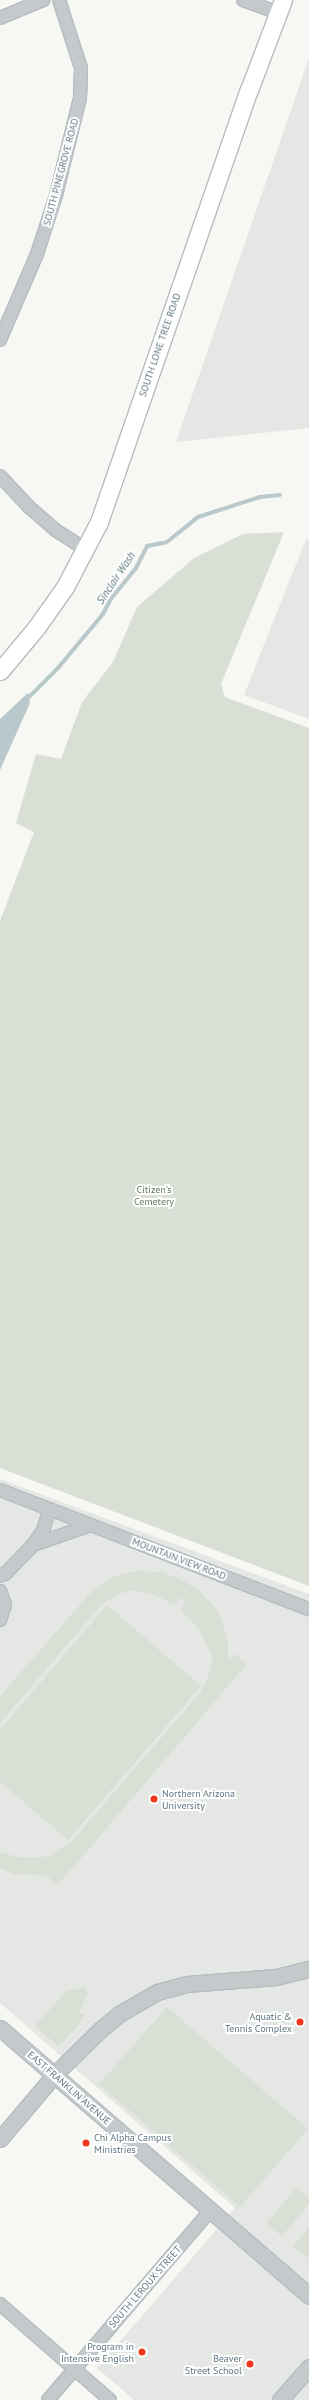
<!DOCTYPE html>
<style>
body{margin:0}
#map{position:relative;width:309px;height:2400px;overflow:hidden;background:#f7f7f4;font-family:"PT Sans",sans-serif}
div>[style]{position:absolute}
.built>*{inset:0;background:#e5e7e5}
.green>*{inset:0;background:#d9dfd4}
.water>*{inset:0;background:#b9c8cb}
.stream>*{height:4px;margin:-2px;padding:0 2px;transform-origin:2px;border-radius:2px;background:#b9c8cb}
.roads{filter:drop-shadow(1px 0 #b6bdc0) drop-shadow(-1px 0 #b6bdc0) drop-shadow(0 1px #b6bdc0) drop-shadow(0 -1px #b6bdc0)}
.minor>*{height:12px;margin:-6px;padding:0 6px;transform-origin:6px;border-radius:6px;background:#c4c9cc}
.tertiary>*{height:15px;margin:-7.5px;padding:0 7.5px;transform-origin:7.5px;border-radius:7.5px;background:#c4c9cc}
.secondary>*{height:17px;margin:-8.5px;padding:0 8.5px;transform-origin:8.5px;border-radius:8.5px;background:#fff}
.dots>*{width:11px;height:11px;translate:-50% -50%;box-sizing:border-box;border:2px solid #fff;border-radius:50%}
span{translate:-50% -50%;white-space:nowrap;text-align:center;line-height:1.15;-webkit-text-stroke:4px #fff;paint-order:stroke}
.street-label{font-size:10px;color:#607681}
.park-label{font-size:10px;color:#66795f}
.poi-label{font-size:10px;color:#607681}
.left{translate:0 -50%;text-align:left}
.right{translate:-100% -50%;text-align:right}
.water-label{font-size:11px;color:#5a767c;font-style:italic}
</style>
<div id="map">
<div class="built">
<i style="clip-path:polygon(309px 58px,309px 428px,176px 442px)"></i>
<i style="clip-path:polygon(306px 539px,309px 540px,309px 719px,244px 695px)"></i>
<i style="clip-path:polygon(0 1479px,309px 1594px,309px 2400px,134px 2400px,97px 2368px,235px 2208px,0 2003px)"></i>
</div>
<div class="green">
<i style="clip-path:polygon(284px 532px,221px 684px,225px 697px,309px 728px,309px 1586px,0 1468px,0 921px,34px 832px,16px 823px,36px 754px,61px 759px,82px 702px,113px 662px,137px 607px,194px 558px,243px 534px)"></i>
<i style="clip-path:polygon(137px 1571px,162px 1572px,182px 1580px,201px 1592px,218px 1611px,224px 1627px,228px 1643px,228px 1660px,235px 1654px,247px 1664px,58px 1885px,45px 1875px,14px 1874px,0 1868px,0 1852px,17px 1857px,34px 1858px,49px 1856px,72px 1841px,199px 1694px,206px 1682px,213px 1658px,198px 1628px,180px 1610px,186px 1602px,179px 1598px,174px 1605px,158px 1596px,133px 1590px,119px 1594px,105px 1602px,95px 1612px,0 1723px,0 1696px,92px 1591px,114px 1576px)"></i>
<i style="clip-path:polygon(107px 1605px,201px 1686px,68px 1840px,0 1782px,0 1730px)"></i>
<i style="clip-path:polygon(83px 1987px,88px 1993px,79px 2013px,84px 2015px,80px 2023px,58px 2046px,35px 2026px,65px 1992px)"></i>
<i style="clip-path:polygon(167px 2007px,308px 2129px,240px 2207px,99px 2084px)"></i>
<i style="clip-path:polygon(296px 2188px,309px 2198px,309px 2204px,282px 2236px,266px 2224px)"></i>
<i style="clip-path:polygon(309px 2227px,309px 2258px,293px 2246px)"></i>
</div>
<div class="water">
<i style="clip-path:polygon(28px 693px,30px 703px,0 770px,0 719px)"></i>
</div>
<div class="stream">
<i style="left:26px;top:700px;width:45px;rotate:-45deg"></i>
<i style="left:58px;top:668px;width:70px;rotate:-50.2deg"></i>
<i style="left:103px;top:614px;width:16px;rotate:-63deg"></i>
<i style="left:110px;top:600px;width:41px;rotate:-50.9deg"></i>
<i style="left:136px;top:568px;width:25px;rotate:-63deg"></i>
<i style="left:147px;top:546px;width:20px;rotate:-11deg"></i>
<i style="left:167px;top:542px;width:40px;rotate:-39deg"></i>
<i style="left:198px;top:517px;width:65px;rotate:-17.9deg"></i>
<i style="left:260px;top:497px;width:20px;rotate:-6deg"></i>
</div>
<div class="roads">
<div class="minor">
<i style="left:243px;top:0;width:37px;rotate:20deg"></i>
<i style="left:0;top:18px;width:47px;rotate:-22.7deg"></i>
<i style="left:0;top:340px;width:94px;rotate:-66.7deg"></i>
<i style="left:37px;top:254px;width:62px;rotate:-72.1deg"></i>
<i style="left:56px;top:195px;width:100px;rotate:-76.1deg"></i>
<i style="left:80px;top:98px;width:30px;rotate:-88deg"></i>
<i style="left:81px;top:68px;width:71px;rotate:-107.9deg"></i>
<i style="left:0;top:476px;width:42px;rotate:46.9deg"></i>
<i style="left:29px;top:507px;width:37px;rotate:41deg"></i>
<i style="left:57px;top:531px;width:35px;rotate:33deg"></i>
<i style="left:0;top:1490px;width:331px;rotate:21.1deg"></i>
<i style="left:33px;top:1545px;width:61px;rotate:-19deg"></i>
<i style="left:0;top:1576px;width:5px;rotate:-22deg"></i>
<i style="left:5px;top:1574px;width:40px;rotate:-46deg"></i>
<i style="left:33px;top:1545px;width:18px;rotate:-56deg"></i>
<i style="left:43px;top:1530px;width:22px;rotate:-72deg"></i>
<i style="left:0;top:1591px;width:15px;rotate:70deg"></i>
<i style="left:5px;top:1605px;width:16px;rotate:108deg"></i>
<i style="left:0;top:2304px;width:146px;rotate:41.1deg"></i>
<i style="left:48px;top:2400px;width:249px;rotate:-49.4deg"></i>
</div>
<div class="tertiary">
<i style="left:0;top:2028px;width:409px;rotate:40.9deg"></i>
<i style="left:0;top:2139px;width:85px;rotate:-49.8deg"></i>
<i style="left:55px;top:2074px;width:63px;rotate:-44.4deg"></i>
<i style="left:100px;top:2030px;width:25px;rotate:-40deg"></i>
<i style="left:119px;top:2014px;width:44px;rotate:-30.1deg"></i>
<i style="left:157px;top:1992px;width:31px;rotate:-15deg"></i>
<i style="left:187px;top:1984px;width:89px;rotate:-4.5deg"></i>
<i style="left:276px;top:1977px;width:34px;rotate:-14deg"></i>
<i style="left:280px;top:2400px;width:44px;rotate:-48.7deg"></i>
</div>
<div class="secondary">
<i style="left:0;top:671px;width:56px;rotate:-50.1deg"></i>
<i style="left:36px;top:628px;width:50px;rotate:-54.7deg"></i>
<i style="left:65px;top:587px;width:73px;rotate:-62.4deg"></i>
<i style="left:99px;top:522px;width:457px;rotate:-70.9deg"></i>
<i style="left:249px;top:90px;width:96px;rotate:-69.3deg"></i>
</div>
</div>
<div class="dots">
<i style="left:154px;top:1799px;background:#f0371b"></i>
<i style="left:300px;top:2022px;background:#f0371b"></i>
<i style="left:86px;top:2143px;background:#f0371b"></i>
<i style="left:142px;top:2352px;background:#f0371b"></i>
<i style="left:250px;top:2364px;background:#f0371b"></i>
</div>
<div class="street-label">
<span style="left:61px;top:172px;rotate:-75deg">SOUTH PINEGROVE ROAD</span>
<span style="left:160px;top:345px;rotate:-71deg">SOUTH LONE TREE ROAD</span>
<span style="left:179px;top:1559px;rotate:21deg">MOUNTAIN VIEW ROAD</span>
<span style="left:69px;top:2088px;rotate:41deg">EAST FRANKLIN AVENUE</span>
<span style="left:145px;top:2287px;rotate:-49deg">SOUTH LEROUX STREET</span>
</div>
<div class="park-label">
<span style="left:154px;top:1195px">Citizen's<br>Cemetery</span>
</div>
<div class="poi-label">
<span class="left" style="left:162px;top:1799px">Northern Arizona<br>University</span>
<span class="right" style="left:292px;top:2022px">Aquatic &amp;<br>Tennis Complex</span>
<span class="left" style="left:94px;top:2143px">Chi Alpha Campus<br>Ministries</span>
<span class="right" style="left:134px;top:2352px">Program in<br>Intensive English</span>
<span class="right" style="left:242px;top:2364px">Beaver<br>Street School</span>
</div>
<div class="water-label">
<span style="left:116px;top:578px;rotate:-56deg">Sinclair Wash</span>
</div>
</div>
